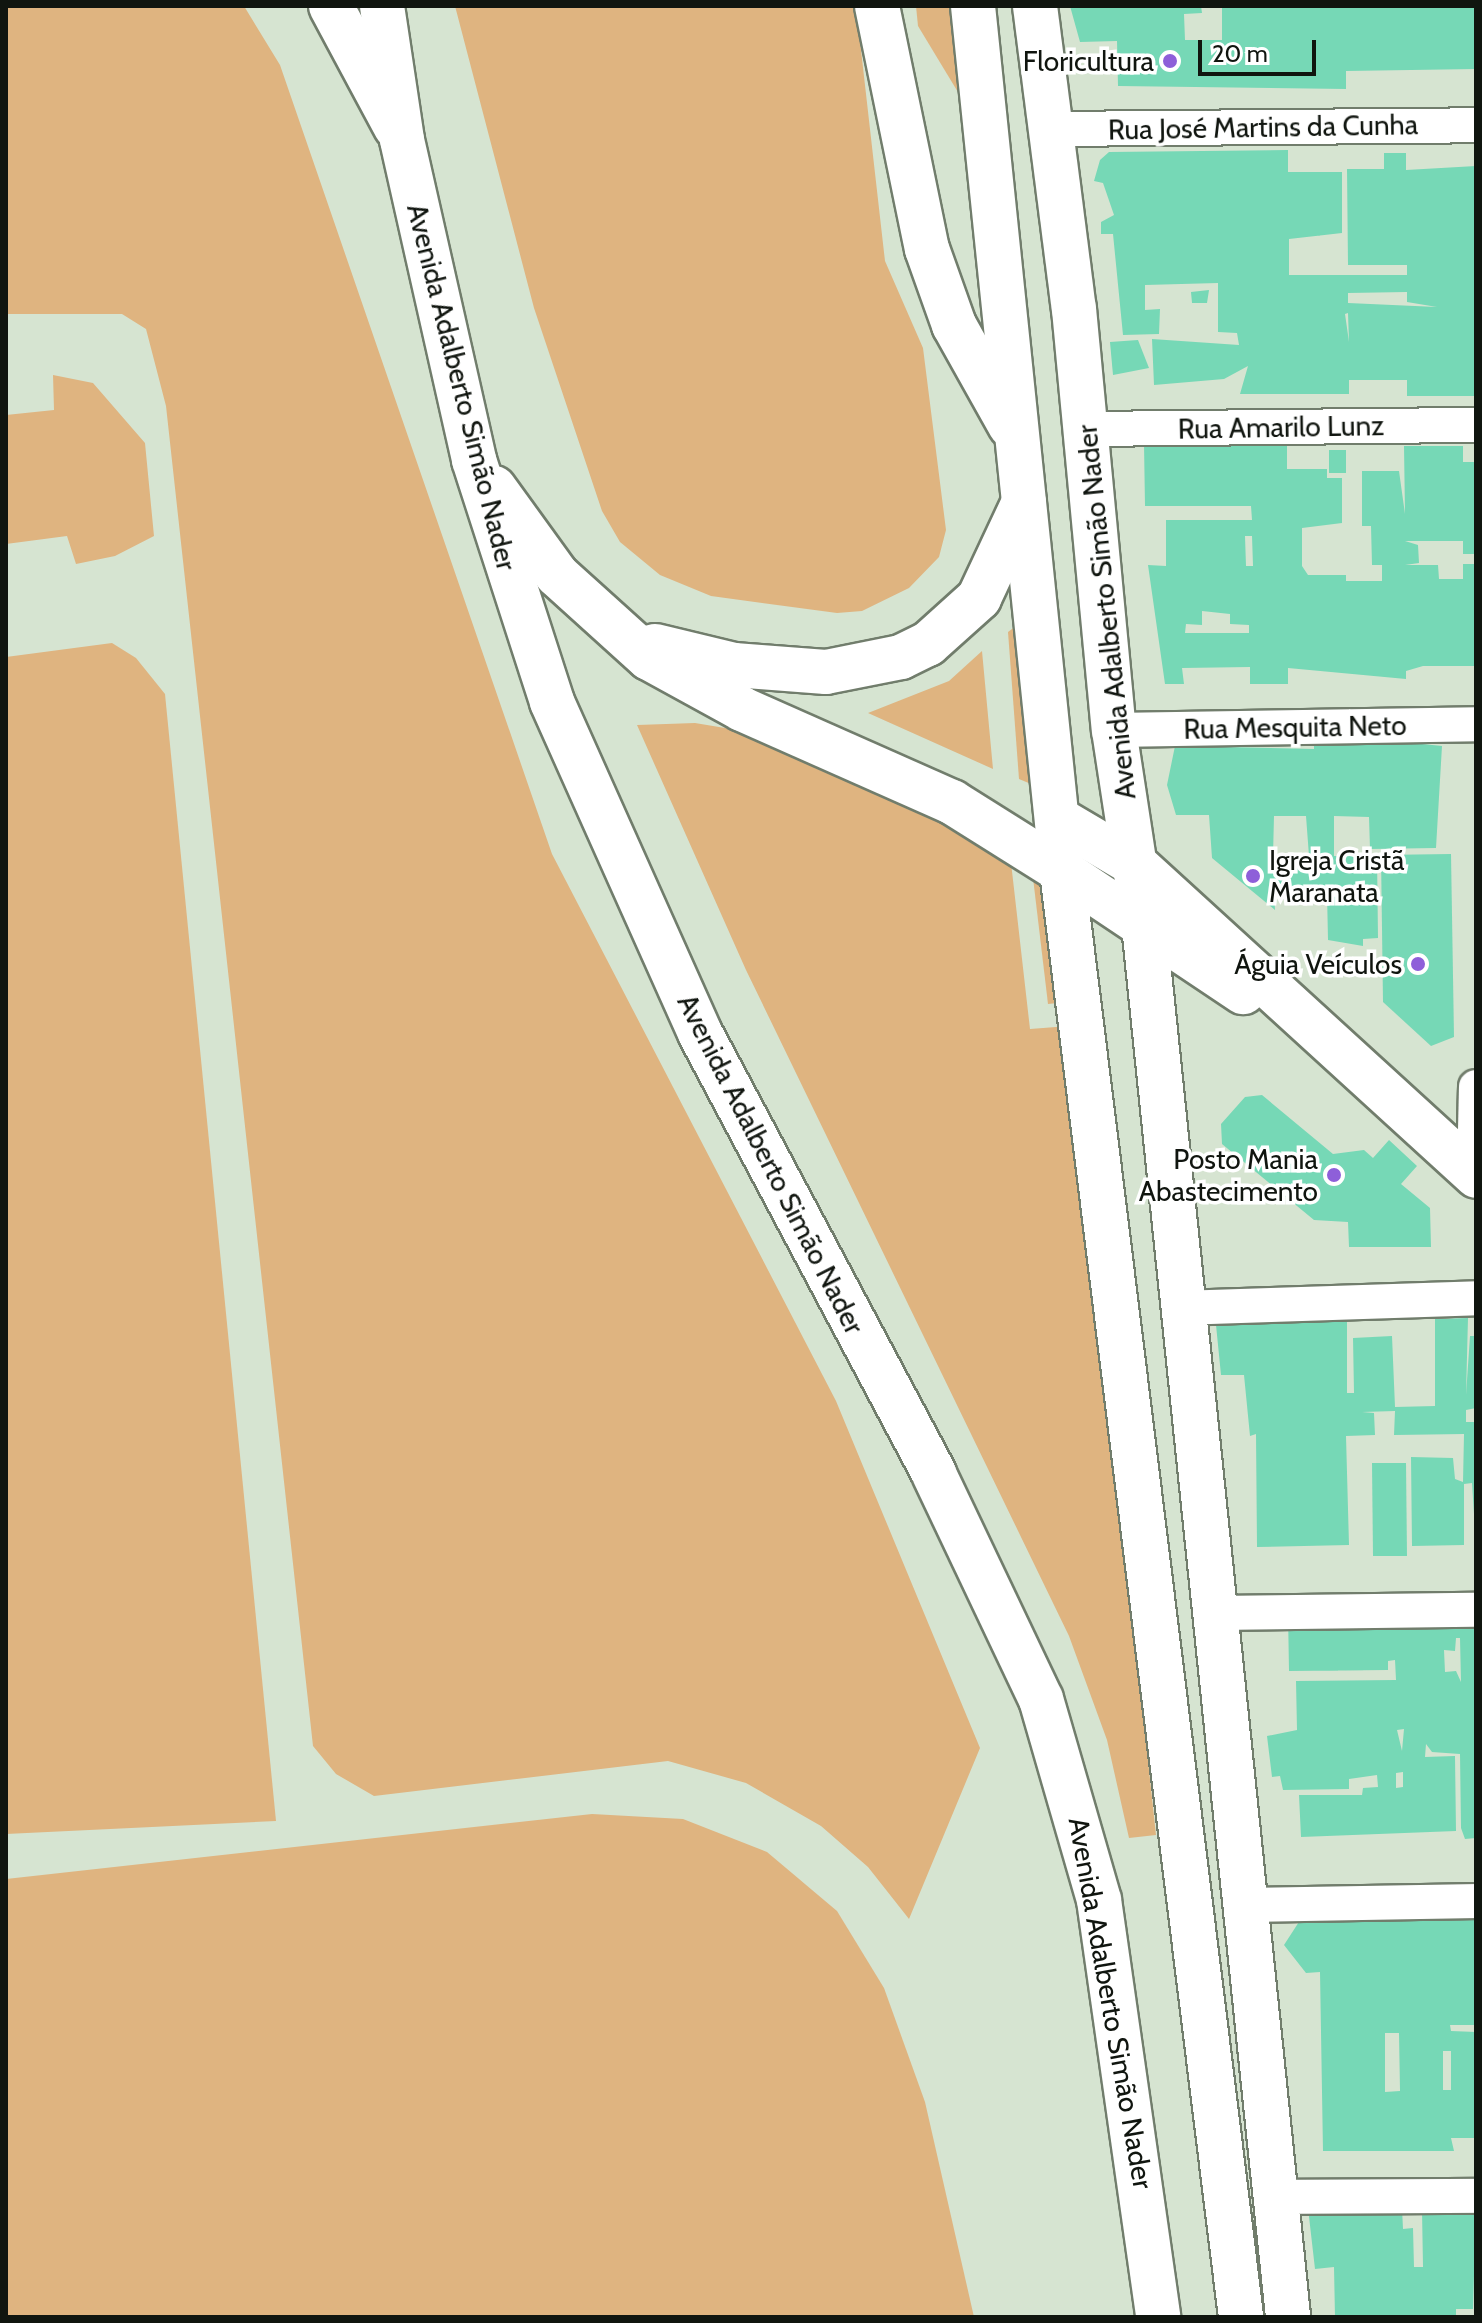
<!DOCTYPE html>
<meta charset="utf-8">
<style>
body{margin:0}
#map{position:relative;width:1482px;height:2323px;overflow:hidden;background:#d6e4d1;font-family:Cabin,sans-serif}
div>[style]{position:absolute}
.green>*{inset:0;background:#dfb480}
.building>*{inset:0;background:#76d8b6}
.roads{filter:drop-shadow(2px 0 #717d6c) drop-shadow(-2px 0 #717d6c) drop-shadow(0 2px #717d6c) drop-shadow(0 -2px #717d6c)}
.minor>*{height:34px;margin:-17px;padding:0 17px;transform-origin:17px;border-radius:17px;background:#fff}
.tertiary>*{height:44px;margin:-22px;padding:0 22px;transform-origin:22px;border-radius:22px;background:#fff}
.secondary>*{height:44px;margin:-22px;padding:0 22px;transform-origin:22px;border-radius:22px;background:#fff}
.dots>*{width:22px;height:22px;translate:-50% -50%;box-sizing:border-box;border:4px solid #fff;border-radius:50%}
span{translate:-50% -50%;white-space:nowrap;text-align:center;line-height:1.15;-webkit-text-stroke:7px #fff;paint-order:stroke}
.poi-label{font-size:28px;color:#10150f}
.right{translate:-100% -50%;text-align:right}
.left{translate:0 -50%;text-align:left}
.street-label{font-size:28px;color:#10150f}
.frame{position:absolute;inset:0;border:8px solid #10150f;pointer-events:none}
.scale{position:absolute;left:1198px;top:40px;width:118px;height:36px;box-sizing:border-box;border:4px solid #10150f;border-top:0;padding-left:10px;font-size:24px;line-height:28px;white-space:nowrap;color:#10150f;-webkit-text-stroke:6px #fff;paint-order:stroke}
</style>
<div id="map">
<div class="green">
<i style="clip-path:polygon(6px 6px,244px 6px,280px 65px,552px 854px,836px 1401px,980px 1748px,909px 1919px,868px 1867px,821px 1826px,746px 1783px,668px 1761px,374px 1796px,336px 1774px,313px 1746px,166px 406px,146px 329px,122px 314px,6px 314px)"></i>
<i style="clip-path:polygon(455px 6px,856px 6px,885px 261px,923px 348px,946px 530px,939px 557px,909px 588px,862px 611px,837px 613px,711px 596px,660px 575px,620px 542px,602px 511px,534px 308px)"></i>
<i style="clip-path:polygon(916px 6px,961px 6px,973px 117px,918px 26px)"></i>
<i style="clip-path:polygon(53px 375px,93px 383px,145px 443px,154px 536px,115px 556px,76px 564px,67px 536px,6px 544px,6px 415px,54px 410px)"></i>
<i style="clip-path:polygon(1028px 617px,1043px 789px,1019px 779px,1008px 632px)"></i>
<i style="clip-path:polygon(112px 643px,136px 658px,165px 694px,276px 1821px,6px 1834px,6px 657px)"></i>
<i style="clip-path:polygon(982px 651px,993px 769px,868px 713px,949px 681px)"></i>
<i style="clip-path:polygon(695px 723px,749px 732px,1009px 845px,1030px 1029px,1069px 1026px,1156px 1835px,1129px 1838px,1107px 1740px,1069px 1636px,746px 970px,637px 725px)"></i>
<i style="clip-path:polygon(1031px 861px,1053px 878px,1067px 1002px,1048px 1004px)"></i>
<i style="clip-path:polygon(592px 1814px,683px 1819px,767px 1852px,837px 1911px,884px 1988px,925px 2102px,974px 2317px,6px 2317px,6px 1879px)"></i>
</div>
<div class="building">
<i style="clip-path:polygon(1070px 6px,1201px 6px,1202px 13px,1184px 14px,1185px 40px,1222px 40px,1222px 6px,1476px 6px,1476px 69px,1346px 71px,1346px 89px,1118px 86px,1117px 41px,1080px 42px)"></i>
<i style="clip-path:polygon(evenodd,1288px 150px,1288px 172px,1342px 172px,1342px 233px,1289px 239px,1289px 275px,1407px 275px,1407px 265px,1348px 265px,1347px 169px,1384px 169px,1384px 153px,1406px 153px,1406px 170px,1476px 166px,1476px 396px,1407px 396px,1407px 380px,1349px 380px,1349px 394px,1240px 394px,1248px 366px,1224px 379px,1154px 385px,1152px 339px,1239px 345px,1237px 333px,1218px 332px,1218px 283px,1145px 285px,1145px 310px,1160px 309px,1159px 334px,1123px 335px,1113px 234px,1101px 234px,1101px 222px,1114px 215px,1103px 183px,1094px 181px,1100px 160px,1109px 152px,1288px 150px,1407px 292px,1407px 302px,1437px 307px,1348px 303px,1348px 293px,1407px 292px,1288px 150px,1348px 313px,1349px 342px,1345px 314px,1348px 313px)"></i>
<i style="clip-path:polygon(1209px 290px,1207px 303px,1192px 303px,1191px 292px)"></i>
<i style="clip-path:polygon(1138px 340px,1149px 368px,1113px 375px,1110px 342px)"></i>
<i style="clip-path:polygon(evenodd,1144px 444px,1287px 446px,1287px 469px,1327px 469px,1327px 478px,1342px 478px,1342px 523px,1302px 528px,1302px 566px,1308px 575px,1346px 575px,1346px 581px,1382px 581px,1382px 565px,1372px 565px,1371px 526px,1362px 526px,1362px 471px,1399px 471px,1405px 514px,1404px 446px,1463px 446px,1463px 462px,1476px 462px,1476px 554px,1463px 554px,1463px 541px,1405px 541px,1418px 545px,1419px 563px,1405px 565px,1438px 565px,1439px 579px,1463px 579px,1463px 564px,1476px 564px,1476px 666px,1423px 666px,1406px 671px,1406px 679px,1288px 668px,1288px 684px,1250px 684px,1250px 667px,1182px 668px,1184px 684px,1165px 684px,1148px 565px,1166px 566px,1166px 520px,1252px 520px,1251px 506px,1145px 506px,1144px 444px,1245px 536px,1252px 536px,1253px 566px,1246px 566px,1245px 536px,1144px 444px,1202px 611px,1230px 614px,1230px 624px,1249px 625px,1249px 633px,1185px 633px,1186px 624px,1202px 625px,1202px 611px)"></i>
<i style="clip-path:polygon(1329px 450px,1346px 450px,1346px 473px,1329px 473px)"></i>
<i style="clip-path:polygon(evenodd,1314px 733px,1442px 746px,1436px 848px,1370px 849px,1369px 817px,1334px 816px,1334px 856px,1377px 855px,1378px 938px,1363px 939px,1363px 946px,1328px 940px,1327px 893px,1274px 893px,1275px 910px,1212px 858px,1209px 815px,1176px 815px,1167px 785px,1175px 746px,1314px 749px,1314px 733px,1274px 816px,1306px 816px,1309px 856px,1273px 856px,1274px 816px)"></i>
<i style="clip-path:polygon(1451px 854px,1454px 1037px,1431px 1046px,1383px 1002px,1381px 855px)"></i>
<i style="clip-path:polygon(1262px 1095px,1333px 1154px,1364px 1150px,1373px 1158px,1389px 1140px,1417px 1166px,1401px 1184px,1430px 1208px,1431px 1247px,1349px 1247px,1348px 1222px,1314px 1220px,1222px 1144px,1221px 1124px,1245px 1097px)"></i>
<i style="clip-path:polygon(1347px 1316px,1347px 1393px,1354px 1393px,1353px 1338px,1392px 1336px,1395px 1407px,1435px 1406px,1435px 1319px,1468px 1318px,1466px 1395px,1470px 1336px,1476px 1336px,1476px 1408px,1466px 1410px,1466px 1422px,1476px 1422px,1476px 1545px,1472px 1483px,1464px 1484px,1464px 1545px,1412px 1546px,1411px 1457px,1453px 1458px,1455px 1479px,1463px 1482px,1464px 1434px,1394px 1435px,1395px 1411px,1362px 1412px,1374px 1413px,1375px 1435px,1346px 1436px,1349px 1545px,1257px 1547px,1256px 1434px,1250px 1436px,1244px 1375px,1221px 1375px,1216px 1325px,1222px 1318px)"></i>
<i style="clip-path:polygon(1372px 1463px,1406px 1463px,1407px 1556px,1373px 1556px)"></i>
<i style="clip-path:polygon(evenodd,1288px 1613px,1476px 1621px,1476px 1838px,1465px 1839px,1461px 1828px,1460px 1754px,1432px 1752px,1426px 1744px,1425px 1757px,1455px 1756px,1456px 1831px,1301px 1837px,1299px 1795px,1362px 1795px,1363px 1788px,1378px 1787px,1377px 1775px,1349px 1779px,1349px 1789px,1283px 1790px,1280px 1776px,1272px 1777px,1267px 1736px,1297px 1730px,1296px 1681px,1396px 1680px,1395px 1660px,1388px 1661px,1388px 1670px,1289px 1671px,1288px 1613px,1456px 1638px,1460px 1638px,1461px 1682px,1456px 1671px,1445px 1672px,1444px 1650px,1455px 1651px,1456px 1638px,1288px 1613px,1404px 1729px,1402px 1751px,1397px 1730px,1404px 1729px,1288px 1613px,1403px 1772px,1403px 1787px,1396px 1788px,1396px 1773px,1403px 1772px)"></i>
<i style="clip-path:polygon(evenodd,1306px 1911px,1476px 1912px,1476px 2025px,1450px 2025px,1451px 2031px,1476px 2032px,1476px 2138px,1451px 2138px,1454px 2151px,1323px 2151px,1320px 1972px,1306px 1973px,1284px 1945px,1306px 1911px,1385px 2033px,1399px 2033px,1400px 2091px,1385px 2092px,1385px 2033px,1306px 1911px,1443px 2051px,1451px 2051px,1451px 2090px,1443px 2090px,1443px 2051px)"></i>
<i style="clip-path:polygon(1308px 2208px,1402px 2208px,1403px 2229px,1413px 2228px,1414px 2267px,1423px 2267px,1422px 2210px,1476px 2210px,1473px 2309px,1456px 2309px,1456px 2317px,1335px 2317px,1334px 2267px,1315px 2269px)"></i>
</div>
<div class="roads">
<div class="minor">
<i style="left:1050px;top:129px;width:426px;rotate:-0.5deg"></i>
<i style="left:1086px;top:429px;width:390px;rotate:-0.6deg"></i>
<i style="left:1114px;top:730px;width:362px;rotate:-0.9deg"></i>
<i style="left:1474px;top:1174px;width:87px;rotate:-88.7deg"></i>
<i style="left:1181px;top:1308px;width:295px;rotate:-1.9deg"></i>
<i style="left:1214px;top:1613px;width:262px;rotate:-0.7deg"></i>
<i style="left:1249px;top:1905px;width:227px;rotate:-1deg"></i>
<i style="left:1273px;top:2197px;width:203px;rotate:-0.3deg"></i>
</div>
<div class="tertiary">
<i style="left:331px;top:6px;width:137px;rotate:61.8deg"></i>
<i style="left:1035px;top:6px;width:305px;rotate:82.7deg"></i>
<i style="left:1074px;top:309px;width:423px;rotate:84.6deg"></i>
<i style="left:1114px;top:730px;width:197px;rotate:81.3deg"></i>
<i style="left:1144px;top:925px;width:1399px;rotate:84.09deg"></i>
<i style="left:1058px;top:819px;width:91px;rotate:30.5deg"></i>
<i style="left:1136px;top:865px;width:461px;rotate:42.4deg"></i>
<i style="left:1062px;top:871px;width:218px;rotate:33.8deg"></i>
</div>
<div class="secondary">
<i style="left:382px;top:6px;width:135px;rotate:81.5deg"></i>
<i style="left:402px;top:140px;width:328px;rotate:77.3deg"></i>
<i style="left:474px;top:460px;width:254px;rotate:72.1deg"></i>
<i style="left:552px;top:702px;width:363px;rotate:65.9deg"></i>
<i style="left:700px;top:1033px;width:499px;rotate:62deg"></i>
<i style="left:934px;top:1474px;width:249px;rotate:64.6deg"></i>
<i style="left:1041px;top:1699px;width:209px;rotate:73.9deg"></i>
<i style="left:1099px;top:1900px;width:421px;rotate:81.9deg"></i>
<i style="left:877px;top:6px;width:248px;rotate:78.4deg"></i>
<i style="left:927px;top:249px;width:81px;rotate:70.4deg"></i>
<i style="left:954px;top:325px;width:115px;rotate:60.8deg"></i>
<i style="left:973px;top:6px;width:870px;rotate:84.13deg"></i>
<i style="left:1062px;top:871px;width:1457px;rotate:82.94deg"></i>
<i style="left:494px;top:488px;width:107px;rotate:54.1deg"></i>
<i style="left:557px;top:575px;width:124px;rotate:42.1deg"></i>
<i style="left:649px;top:658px;width:106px;rotate:28.7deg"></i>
<i style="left:742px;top:709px;width:230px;rotate:23.9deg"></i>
<i style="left:952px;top:802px;width:130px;rotate:32.1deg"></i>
<i style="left:655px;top:646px;width:81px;rotate:13.5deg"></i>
<i style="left:734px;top:665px;width:92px;rotate:4.4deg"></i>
<i style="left:826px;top:672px;width:76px;rotate:-11.3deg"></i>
<i style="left:901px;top:657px;width:30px;rotate:-26deg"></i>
<i style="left:928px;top:644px;width:69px;rotate:-42deg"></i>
<i style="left:979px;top:598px;width:106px;rotate:-64.9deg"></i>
</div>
</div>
<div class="dots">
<i style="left:1170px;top:61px;background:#8e5fd9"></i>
<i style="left:1253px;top:876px;background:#8e5fd9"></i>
<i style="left:1418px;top:964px;background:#8e5fd9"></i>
<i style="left:1334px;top:1175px;background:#8e5fd9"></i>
</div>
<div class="poi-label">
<span class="right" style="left:1154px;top:61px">Floricultura</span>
<span class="left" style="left:1269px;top:876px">Igreja Cristã<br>Maranata</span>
<span class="right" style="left:1402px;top:964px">Águia Veículos</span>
<span class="right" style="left:1318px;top:1175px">Posto Mania<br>Abastecimento</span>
</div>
<div class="street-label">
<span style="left:1263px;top:127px;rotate:-1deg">Rua José Martins da Cunha</span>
<span style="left:462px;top:387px;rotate:76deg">Avenida Adalberto Simão Nader</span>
<span style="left:1281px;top:427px;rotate:-1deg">Rua Amarilo Lunz</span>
<span style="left:1106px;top:612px;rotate:-96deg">Avenida Adalberto Simão Nader</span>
<span style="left:1295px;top:727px;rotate:-1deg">Rua Mesquita Neto</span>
<span style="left:771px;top:1164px;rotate:63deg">Avenida Adalberto Simão Nader</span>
<span style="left:1111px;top:2003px;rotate:80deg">Avenida Adalberto Simão Nader</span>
</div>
<div class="frame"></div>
<div class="scale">20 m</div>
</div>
